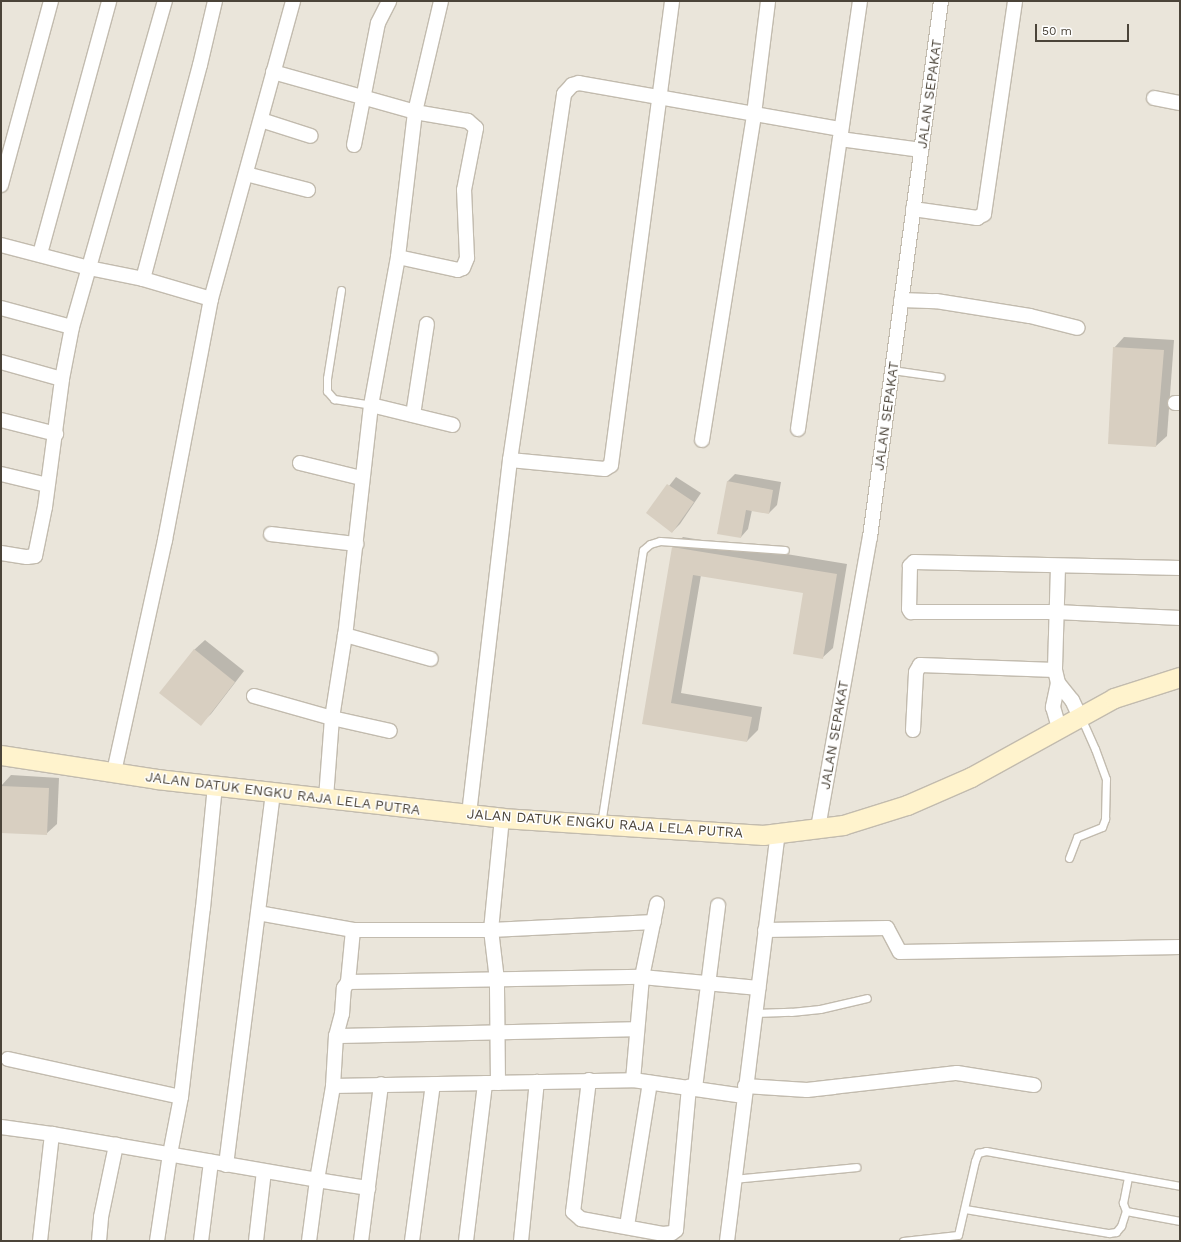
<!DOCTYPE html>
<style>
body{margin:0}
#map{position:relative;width:1181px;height:1242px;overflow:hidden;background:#f6f3ec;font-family:"Work Sans",sans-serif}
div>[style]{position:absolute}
.residential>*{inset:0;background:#eae5da}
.shadow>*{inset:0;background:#0003}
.building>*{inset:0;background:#d8cfc1}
.roads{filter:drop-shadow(1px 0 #c2bbae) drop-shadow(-1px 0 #c2bbae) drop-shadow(0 1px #c2bbae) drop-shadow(0 -1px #c2bbae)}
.lane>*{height:7px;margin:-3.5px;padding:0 3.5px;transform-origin:3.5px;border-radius:3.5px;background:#fff}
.street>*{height:14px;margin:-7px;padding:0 7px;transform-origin:7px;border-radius:7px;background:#fff}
.secondary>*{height:19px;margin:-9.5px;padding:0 9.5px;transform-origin:9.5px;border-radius:9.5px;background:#fff3cd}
span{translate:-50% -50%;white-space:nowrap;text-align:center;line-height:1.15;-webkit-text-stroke:3px #fff;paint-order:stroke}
.street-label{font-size:14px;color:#4b4439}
.frame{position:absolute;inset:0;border:2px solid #4b4439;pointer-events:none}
.scale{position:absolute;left:1035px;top:24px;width:94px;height:18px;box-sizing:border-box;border:2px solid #4b4439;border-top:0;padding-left:5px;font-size:12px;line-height:14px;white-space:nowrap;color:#4b4439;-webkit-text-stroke:3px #fff;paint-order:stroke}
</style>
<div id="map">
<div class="residential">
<i style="clip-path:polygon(1px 1px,1180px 1px,1180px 1241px,1px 1241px)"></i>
</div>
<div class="shadow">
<i style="clip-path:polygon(1124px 337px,1174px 340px,1167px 436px,1156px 446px,1109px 443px,1114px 348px)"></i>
<i style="clip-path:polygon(735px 474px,781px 482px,777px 505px,769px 513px,752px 510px,748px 529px,741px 537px,727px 482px)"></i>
<i style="clip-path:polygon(676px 477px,701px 493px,680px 524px,672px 532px,648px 513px)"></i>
<i style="clip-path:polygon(683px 537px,847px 564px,833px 648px,822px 658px,804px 592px,701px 575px,681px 693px,762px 707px,758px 730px,747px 741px,643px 723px,673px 547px)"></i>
<i style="clip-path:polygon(205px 640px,244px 671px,211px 714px,200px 724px,194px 650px)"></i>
<i style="clip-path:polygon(11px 775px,59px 778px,57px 824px,46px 834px,1px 832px,1px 786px)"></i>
</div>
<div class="building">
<i style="clip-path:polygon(1113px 347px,1164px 350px,1156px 447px,1108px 444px)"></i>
<i style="clip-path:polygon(727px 481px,773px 490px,769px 514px,746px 510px,741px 538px,717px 534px)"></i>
<i style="clip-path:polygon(667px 484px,694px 502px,672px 533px,646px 513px)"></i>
<i style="clip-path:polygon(672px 547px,837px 574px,823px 659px,793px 654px,803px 593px,693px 575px,671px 703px,752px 717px,747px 742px,642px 724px)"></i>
<i style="clip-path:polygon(194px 649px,235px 682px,201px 726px,159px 693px)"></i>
<i style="clip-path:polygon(1px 786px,49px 788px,47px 835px,1px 833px)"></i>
</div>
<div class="roads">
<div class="lane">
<i style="left:341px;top:290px;width:89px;rotate:99deg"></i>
<i style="left:327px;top:378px;width:13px;rotate:90deg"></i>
<i style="left:327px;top:391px;width:11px;rotate:49deg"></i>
<i style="left:334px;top:399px;width:37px;rotate:9deg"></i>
<i style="left:892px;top:370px;width:49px;rotate:8.1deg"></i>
<i style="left:601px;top:824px;width:277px;rotate:-81.3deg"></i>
<i style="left:643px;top:550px;width:9px;rotate:-41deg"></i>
<i style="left:650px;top:544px;width:10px;rotate:-17deg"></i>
<i style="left:660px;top:541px;width:125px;rotate:4.1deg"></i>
<i style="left:1069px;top:858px;width:22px;rotate:-69deg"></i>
<i style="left:1077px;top:837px;width:27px;rotate:-22deg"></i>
<i style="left:1102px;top:827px;width:9px;rotate:-69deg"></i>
<i style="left:1105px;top:819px;width:40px;rotate:-88.6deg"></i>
<i style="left:1106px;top:779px;width:32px;rotate:-110deg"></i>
<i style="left:1095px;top:749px;width:34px;rotate:-114deg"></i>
<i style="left:755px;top:1013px;width:36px;rotate:-2deg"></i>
<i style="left:791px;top:1012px;width:29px;rotate:-6deg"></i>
<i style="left:820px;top:1009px;width:48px;rotate:-13.2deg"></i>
<i style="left:734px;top:1179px;width:123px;rotate:-5.6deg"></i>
<i style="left:965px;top:1209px;width:146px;rotate:9.5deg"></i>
<i style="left:1109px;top:1233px;width:7px;rotate:-8deg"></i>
<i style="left:1116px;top:1232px;width:8px;rotate:-50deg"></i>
<i style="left:1121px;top:1226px;width:16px;rotate:-72deg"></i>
<i style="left:1126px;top:1211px;width:9px;rotate:-111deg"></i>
<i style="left:1123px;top:1203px;width:26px;rotate:-79deg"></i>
<i style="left:1126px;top:1211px;width:55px;rotate:10.5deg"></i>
<i style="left:903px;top:1241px;width:55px;rotate:-6.2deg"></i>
<i style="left:958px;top:1235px;width:76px;rotate:-77.1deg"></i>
<i style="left:975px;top:1161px;width:9px;rotate:-69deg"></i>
<i style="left:978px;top:1153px;width:8px;rotate:-14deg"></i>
<i style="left:986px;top:1151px;width:197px;rotate:10.2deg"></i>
</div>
<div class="street">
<i style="left:860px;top:1px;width:139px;rotate:98.2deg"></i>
<i style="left:840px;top:139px;width:82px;rotate:7.7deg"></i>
<i style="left:273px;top:72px;width:148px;rotate:15.7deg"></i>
<i style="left:415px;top:112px;width:146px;rotate:96.7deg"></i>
<i style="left:398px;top:257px;width:150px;rotate:100.3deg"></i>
<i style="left:371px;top:405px;width:231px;rotate:96.4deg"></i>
<i style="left:345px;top:635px;width:84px;rotate:98.9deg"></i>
<i style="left:332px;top:718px;width:80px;rotate:94.3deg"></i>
<i style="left:1154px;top:98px;width:26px;rotate:11deg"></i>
<i style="left:261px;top:120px;width:52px;rotate:17.7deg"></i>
<i style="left:354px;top:145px;width:124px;rotate:-78.9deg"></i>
<i style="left:378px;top:23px;width:25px;rotate:-63deg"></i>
<i style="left:246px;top:174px;width:64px;rotate:14.5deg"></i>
<i style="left:1px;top:185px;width:191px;rotate:-74.8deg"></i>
<i style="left:913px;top:209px;width:65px;rotate:8deg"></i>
<i style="left:977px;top:218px;width:8px;rotate:-30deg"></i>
<i style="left:984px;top:214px;width:215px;rotate:-81.7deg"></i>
<i style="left:1px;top:245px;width:91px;rotate:14.6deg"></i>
<i style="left:89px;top:268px;width:55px;rotate:11.5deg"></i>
<i style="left:143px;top:279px;width:71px;rotate:16.4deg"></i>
<i style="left:40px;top:254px;width:262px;rotate:-74.7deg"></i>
<i style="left:398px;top:257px;width:61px;rotate:12.2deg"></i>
<i style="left:458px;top:270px;width:5px;rotate:-22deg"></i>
<i style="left:463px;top:268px;width:11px;rotate:-68deg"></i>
<i style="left:467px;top:258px;width:68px;rotate:-92.5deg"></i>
<i style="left:464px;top:190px;width:63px;rotate:-79deg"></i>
<i style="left:476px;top:128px;width:11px;rotate:-139deg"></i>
<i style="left:468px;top:121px;width:54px;rotate:-170.4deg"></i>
<i style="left:415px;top:112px;width:114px;rotate:-76.8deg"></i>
<i style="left:143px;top:279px;width:221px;rotate:-75.1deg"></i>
<i style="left:200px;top:65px;width:66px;rotate:-76.8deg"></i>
<i style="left:901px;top:300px;width:35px;rotate:2deg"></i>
<i style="left:936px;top:301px;width:95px;rotate:9.1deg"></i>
<i style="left:1030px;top:316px;width:49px;rotate:14deg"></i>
<i style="left:1px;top:308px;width:73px;rotate:15deg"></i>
<i style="left:1px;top:362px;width:63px;rotate:15.6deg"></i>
<i style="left:1175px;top:403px;width:5px"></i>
<i style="left:371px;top:405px;width:84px;rotate:13.7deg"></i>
<i style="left:413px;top:415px;width:92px;rotate:-81.3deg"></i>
<i style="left:1px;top:420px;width:57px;rotate:14.3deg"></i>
<i style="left:798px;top:429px;width:293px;rotate:-81.8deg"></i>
<i style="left:702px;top:440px;width:330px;rotate:-80.9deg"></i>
<i style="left:754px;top:114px;width:114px;rotate:-82.9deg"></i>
<i style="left:510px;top:460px;width:95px;rotate:5.4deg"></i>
<i style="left:605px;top:469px;width:7px;rotate:-34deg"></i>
<i style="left:611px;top:465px;width:468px;rotate:-82.5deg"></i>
<i style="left:300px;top:463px;width:63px;rotate:13.8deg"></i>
<i style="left:1px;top:474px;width:47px;rotate:13.4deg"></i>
<i style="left:271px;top:534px;width:86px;rotate:6.7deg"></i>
<i style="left:1px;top:553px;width:26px;rotate:9deg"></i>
<i style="left:27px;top:557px;width:8px;rotate:-7deg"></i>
<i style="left:35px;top:556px;width:50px;rotate:-78.5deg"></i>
<i style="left:45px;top:507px;width:129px;rotate:-82.4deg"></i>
<i style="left:62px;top:379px;width:53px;rotate:-79.1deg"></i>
<i style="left:72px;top:327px;width:339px;rotate:-74.1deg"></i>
<i style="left:1058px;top:567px;width:103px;rotate:91.7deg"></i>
<i style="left:1055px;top:670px;width:13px;rotate:77deg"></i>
<i style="left:1058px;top:683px;width:22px;rotate:51deg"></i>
<i style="left:1072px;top:700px;width:19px;rotate:65deg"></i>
<i style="left:1180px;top:568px;width:266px;rotate:-178.7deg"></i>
<i style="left:914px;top:562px;width:6px;rotate:135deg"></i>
<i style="left:910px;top:566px;width:43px;rotate:91.3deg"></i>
<i style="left:909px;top:609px;width:4px;rotate:56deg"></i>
<i style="left:911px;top:612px;width:145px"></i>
<i style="left:1056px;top:612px;width:124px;rotate:2.8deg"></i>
<i style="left:345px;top:635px;width:89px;rotate:15.6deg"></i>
<i style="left:1058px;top:683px;width:25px;rotate:102deg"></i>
<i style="left:1053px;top:707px;width:22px;rotate:74deg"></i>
<i style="left:254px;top:696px;width:81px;rotate:15.8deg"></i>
<i style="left:332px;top:718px;width:59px;rotate:12.6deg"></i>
<i style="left:913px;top:730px;width:58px;rotate:-87deg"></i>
<i style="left:916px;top:672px;width:8px;rotate:-60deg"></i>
<i style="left:920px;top:665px;width:135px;rotate:2.1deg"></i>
<i style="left:114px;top:772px;width:238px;rotate:-77.6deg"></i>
<i style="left:165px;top:540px;width:245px;rotate:-79.2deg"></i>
<i style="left:211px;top:299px;width:309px;rotate:-74.6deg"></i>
<i style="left:469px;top:814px;width:356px;rotate:-83.4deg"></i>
<i style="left:510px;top:460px;width:370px;rotate:-81.6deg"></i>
<i style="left:564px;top:94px;width:12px;rotate:-48deg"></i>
<i style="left:572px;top:85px;width:7px;rotate:-16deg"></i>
<i style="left:579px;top:83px;width:266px;rotate:10deg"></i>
<i style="left:818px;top:828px;width:296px;rotate:-79.9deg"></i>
<i style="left:870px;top:537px;width:541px;rotate:-82.45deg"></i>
<i style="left:258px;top:913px;width:97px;rotate:10.1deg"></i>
<i style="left:353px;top:930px;width:138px"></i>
<i style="left:491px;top:930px;width:163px;rotate:-2.8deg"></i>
<i style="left:765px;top:930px;width:122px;rotate:-0.9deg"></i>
<i style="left:887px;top:928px;width:27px;rotate:62deg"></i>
<i style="left:900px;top:952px;width:280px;rotate:-1deg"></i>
<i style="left:348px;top:982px;width:52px;rotate:-84.5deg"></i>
<i style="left:336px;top:1036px;width:301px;rotate:-1.3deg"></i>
<i style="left:8px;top:1059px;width:177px;rotate:12.4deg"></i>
<i style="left:589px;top:1080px;width:133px;rotate:96.9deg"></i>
<i style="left:573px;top:1212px;width:11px;rotate:41deg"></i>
<i style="left:581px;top:1219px;width:83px;rotate:10.4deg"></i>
<i style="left:663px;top:1234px;width:9px;rotate:-6deg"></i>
<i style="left:672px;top:1233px;width:5px;rotate:-37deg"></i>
<i style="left:676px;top:1230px;width:144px;rotate:-84.8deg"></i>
<i style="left:633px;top:1080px;width:103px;rotate:-85deg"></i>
<i style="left:642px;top:977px;width:75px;rotate:-78.4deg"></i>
<i style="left:498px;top:1083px;width:103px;rotate:-90.6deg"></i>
<i style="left:497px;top:980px;width:50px;rotate:-96.8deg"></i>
<i style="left:491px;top:930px;width:113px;rotate:-84.4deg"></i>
<i style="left:333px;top:1086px;width:300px;rotate:-1.1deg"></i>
<i style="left:633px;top:1080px;width:112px;rotate:8.2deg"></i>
<i style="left:745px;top:1086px;width:62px;rotate:3.7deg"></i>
<i style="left:807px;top:1090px;width:151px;rotate:-6.5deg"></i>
<i style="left:957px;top:1073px;width:78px;rotate:8.9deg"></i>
<i style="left:695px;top:1088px;width:184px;rotate:-82.8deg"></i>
<i style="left:1px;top:1127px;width:51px;rotate:7.8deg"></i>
<i style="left:52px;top:1134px;width:269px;rotate:9.8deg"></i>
<i style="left:317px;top:1180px;width:52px;rotate:8.9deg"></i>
<i style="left:226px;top:1165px;width:375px;rotate:-82.8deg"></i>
<i style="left:627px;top:1226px;width:145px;rotate:-80.9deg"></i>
<i style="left:40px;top:1241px;width:108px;rotate:-83.6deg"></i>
<i style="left:99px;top:1241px;width:24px;rotate:-85deg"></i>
<i style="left:101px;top:1217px;width:74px;rotate:-78.2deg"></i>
<i style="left:157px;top:1241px;width:88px;rotate:-81.5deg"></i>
<i style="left:170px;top:1154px;width:58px;rotate:-79.1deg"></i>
<i style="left:181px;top:1097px;width:190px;rotate:-83.4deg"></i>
<i style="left:203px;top:908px;width:124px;rotate:-84.4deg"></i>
<i style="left:201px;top:1241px;width:80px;rotate:-82.8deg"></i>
<i style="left:256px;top:1241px;width:70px;rotate:-83.5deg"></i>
<i style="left:309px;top:1241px;width:62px;rotate:-82.5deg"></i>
<i style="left:317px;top:1180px;width:95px;rotate:-80.3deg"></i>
<i style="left:333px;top:1086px;width:50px;rotate:-86.6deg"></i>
<i style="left:336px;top:1036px;width:23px;rotate:-75deg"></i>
<i style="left:342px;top:1014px;width:26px;rotate:-86deg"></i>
<i style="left:344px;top:988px;width:7px;rotate:-56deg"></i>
<i style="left:348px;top:982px;width:294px;rotate:-1deg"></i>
<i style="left:642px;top:977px;width:117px;rotate:5.4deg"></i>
<i style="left:361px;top:1241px;width:158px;rotate:-82.7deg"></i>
<i style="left:412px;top:1241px;width:158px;rotate:-82.4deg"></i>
<i style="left:466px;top:1241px;width:159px;rotate:-83.1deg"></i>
<i style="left:521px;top:1241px;width:160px;rotate:-84.3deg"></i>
<i style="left:727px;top:1241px;width:411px;rotate:-82.9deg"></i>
</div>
<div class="secondary">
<i style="left:1px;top:755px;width:158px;rotate:8.7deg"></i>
<i style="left:157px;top:779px;width:347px;rotate:6.4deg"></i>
<i style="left:502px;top:818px;width:262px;rotate:3.7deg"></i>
<i style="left:763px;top:835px;width:81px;rotate:-7.1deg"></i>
<i style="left:843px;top:825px;width:67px;rotate:-17.4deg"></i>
<i style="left:907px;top:805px;width:70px;rotate:-23.6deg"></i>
<i style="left:971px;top:777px;width:163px;rotate:-28.9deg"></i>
<i style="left:1114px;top:698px;width:69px;rotate:-17.7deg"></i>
</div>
</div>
<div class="street-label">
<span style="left:929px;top:94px;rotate:-82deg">JALAN SEPAKAT</span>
<span style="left:886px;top:416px;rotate:-82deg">JALAN SEPAKAT</span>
<span style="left:834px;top:735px;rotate:-80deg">JALAN SEPAKAT</span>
<span style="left:283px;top:793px;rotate:7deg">JALAN DATUK ENGKU RAJA LELA PUTRA</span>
<span style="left:605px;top:823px;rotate:4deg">JALAN DATUK ENGKU RAJA LELA PUTRA</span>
</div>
<div class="frame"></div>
<div class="scale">50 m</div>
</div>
